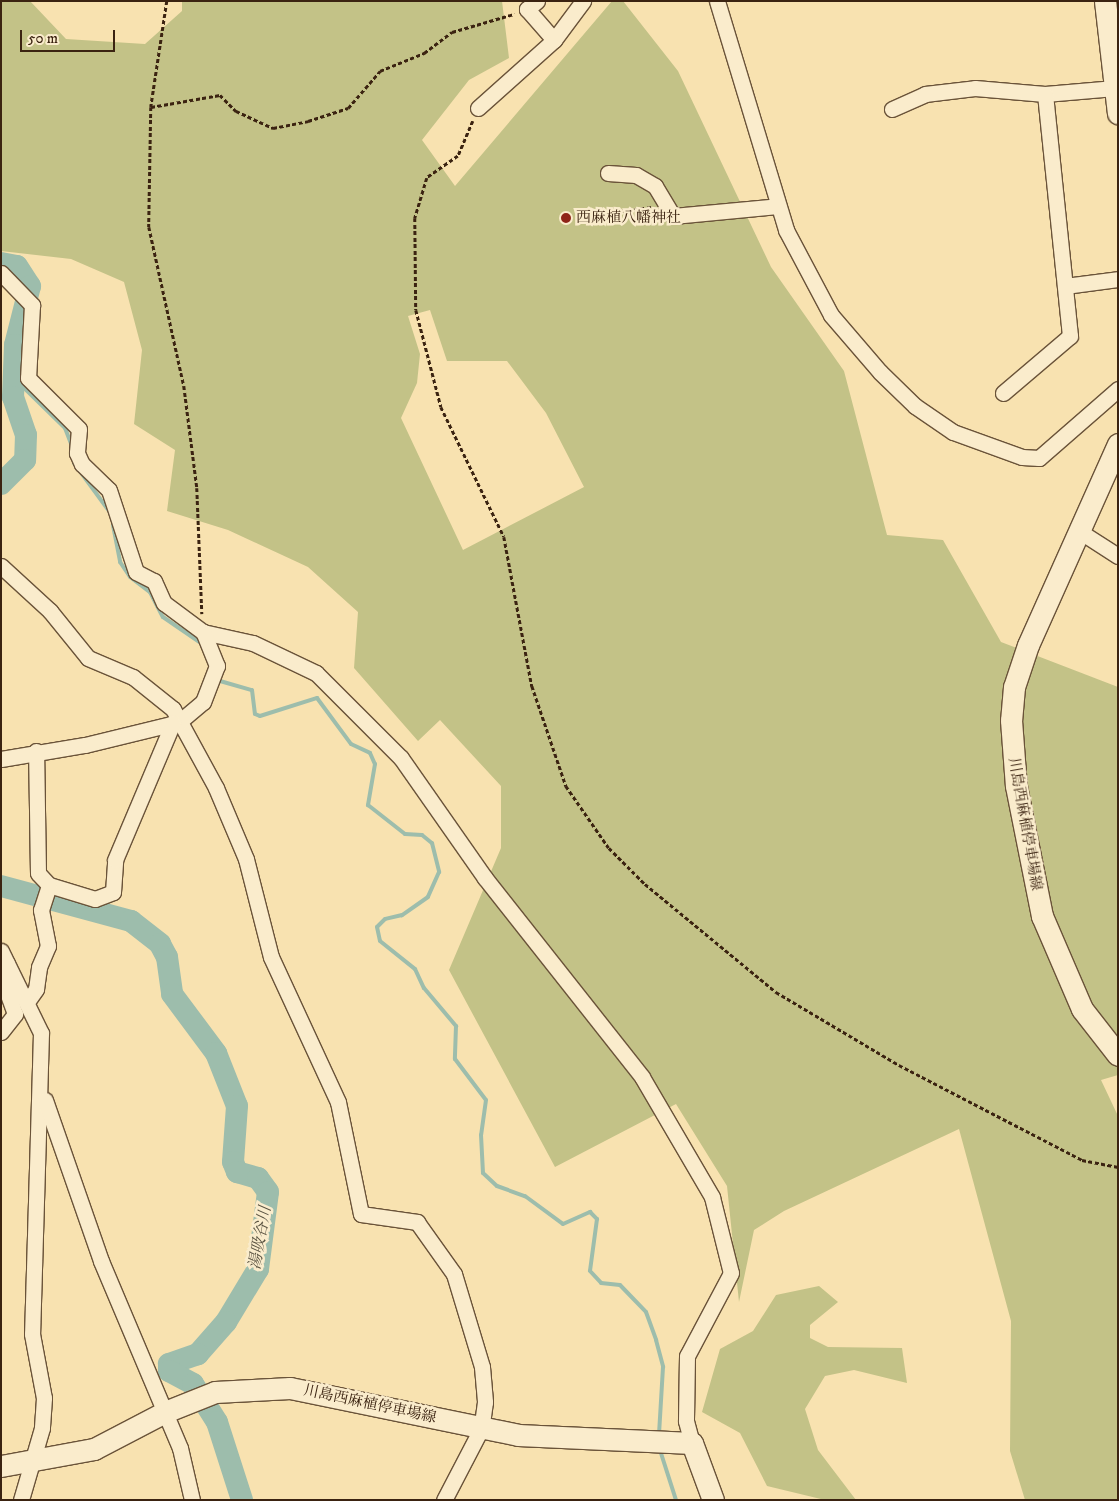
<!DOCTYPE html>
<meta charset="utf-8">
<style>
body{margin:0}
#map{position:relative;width:1119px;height:1501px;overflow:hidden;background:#f8e2b0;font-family:"IM FELL DW Pica","Noto Serif JP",serif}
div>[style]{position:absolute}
.green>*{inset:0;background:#c3c287}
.stream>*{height:4px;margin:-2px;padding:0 2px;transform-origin:2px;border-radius:2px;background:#9dbdac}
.river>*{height:22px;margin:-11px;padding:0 11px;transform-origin:11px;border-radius:11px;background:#9dbdac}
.path>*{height:2.5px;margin-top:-1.25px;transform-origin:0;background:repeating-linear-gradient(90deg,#3b2311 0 4px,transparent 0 6.5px)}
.roads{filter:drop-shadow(1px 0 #6a5339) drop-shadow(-1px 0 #6a5339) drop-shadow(0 1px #6a5339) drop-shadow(0 -1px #6a5339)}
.street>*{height:15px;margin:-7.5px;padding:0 7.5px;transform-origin:7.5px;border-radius:7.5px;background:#faeccc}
.secondary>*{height:21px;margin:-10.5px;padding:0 10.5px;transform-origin:10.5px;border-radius:10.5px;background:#faeccc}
.dots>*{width:14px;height:14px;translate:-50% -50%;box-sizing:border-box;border:2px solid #faeccc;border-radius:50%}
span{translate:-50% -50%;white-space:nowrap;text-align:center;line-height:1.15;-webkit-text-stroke:5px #faeccc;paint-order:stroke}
.poi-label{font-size:15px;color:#3b2311}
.left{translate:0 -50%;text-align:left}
.street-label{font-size:15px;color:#3b2311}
.water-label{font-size:16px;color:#585140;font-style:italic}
.frame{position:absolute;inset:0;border:2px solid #3b2311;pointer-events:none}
.scale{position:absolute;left:20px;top:30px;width:95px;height:22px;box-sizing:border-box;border:2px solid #3b2311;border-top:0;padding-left:6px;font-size:15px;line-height:18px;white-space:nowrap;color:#3b2311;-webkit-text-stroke:4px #faeccc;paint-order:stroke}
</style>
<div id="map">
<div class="green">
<i style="clip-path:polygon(evenodd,1px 1px,30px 1px,66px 39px,145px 44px,182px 11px,182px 1px,502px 1px,509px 58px,469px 80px,422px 140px,455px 186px,612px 1px,623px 1px,678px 71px,771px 267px,844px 371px,887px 535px,943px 540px,1001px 642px,1118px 687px,1118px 1075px,1101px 1080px,1118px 1116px,1118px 1500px,1025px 1500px,1010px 1451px,1011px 1321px,959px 1129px,784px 1211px,754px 1230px,739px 1302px,727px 1186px,676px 1104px,555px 1167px,449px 970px,501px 848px,501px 786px,440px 720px,418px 741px,354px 668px,358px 612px,308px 567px,228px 530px,167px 511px,175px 450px,134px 424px,142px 350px,124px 282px,71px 259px,1px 251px,1px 1px,430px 310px,447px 361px,507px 361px,546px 413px,584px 487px,463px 550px,401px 418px,417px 383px,420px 354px,408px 316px,430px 310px)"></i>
<i style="clip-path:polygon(819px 1286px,838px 1302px,810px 1325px,810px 1338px,828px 1347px,902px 1348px,907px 1383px,854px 1370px,825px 1376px,805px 1409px,818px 1450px,856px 1500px,825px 1500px,767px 1486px,740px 1433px,702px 1412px,720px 1349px,753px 1331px,776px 1295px)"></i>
</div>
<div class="stream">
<i style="left:15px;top:379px;width:70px;rotate:44.4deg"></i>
<i style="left:65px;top:428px;width:17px;rotate:69deg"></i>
<i style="left:74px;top:463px;width:59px;rotate:53.9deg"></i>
<i style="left:113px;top:525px;width:38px;rotate:79deg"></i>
<i style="left:120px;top:562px;width:18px;rotate:56deg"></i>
<i style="left:130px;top:577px;width:25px;rotate:37deg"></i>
<i style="left:150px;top:592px;width:28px;rotate:63deg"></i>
<i style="left:163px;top:617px;width:46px;rotate:34.4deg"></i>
<i style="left:220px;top:681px;width:33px;rotate:16deg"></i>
<i style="left:252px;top:690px;width:24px;rotate:83deg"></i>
<i style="left:255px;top:714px;width:5px;rotate:22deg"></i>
<i style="left:260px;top:716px;width:60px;rotate:-17.5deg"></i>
<i style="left:317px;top:698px;width:57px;rotate:53.5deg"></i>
<i style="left:351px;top:744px;width:21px;rotate:25deg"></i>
<i style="left:370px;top:753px;width:12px;rotate:66deg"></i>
<i style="left:375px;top:764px;width:42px;rotate:99.7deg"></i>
<i style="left:368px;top:805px;width:47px;rotate:38.1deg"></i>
<i style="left:405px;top:834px;width:17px;rotate:3deg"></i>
<i style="left:422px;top:835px;width:13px;rotate:39deg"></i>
<i style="left:432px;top:843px;width:30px;rotate:76deg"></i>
<i style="left:439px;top:872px;width:27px;rotate:114deg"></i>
<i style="left:428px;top:897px;width:32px;rotate:145deg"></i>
<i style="left:402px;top:915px;width:17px;rotate:167deg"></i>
<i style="left:385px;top:919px;width:11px;rotate:135deg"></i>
<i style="left:377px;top:927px;width:14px;rotate:78deg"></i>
<i style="left:380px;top:941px;width:45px;rotate:38.7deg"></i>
<i style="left:415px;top:969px;width:21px;rotate:65deg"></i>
<i style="left:424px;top:988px;width:50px;rotate:49.9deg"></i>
<i style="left:456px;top:1026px;width:33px;rotate:92deg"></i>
<i style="left:455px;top:1059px;width:51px;rotate:52.9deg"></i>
<i style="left:486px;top:1100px;width:35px;rotate:98deg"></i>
<i style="left:481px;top:1135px;width:38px;rotate:87deg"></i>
<i style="left:483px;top:1173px;width:19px;rotate:43deg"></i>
<i style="left:497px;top:1186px;width:30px;rotate:20deg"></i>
<i style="left:525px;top:1196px;width:47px;rotate:36.4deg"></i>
<i style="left:563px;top:1224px;width:30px;rotate:-24deg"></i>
<i style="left:590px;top:1212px;width:10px;rotate:45deg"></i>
<i style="left:597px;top:1219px;width:52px;rotate:97.7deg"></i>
<i style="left:590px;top:1271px;width:16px;rotate:47deg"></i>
<i style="left:601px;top:1283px;width:19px;rotate:6deg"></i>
<i style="left:620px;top:1285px;width:37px;rotate:46deg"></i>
<i style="left:646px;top:1312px;width:30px;rotate:70deg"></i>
<i style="left:656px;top:1340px;width:28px;rotate:75deg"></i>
<i style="left:663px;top:1367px;width:68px;rotate:93.4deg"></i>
<i style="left:659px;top:1447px;width:56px;rotate:72.2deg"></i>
</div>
<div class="river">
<i style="left:1px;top:263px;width:16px;rotate:11deg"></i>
<i style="left:17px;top:266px;width:24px;rotate:57deg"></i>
<i style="left:30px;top:286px;width:61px;rotate:104.3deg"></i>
<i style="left:15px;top:345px;width:52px;rotate:92.2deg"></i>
<i style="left:13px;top:397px;width:40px;rotate:71.1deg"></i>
<i style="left:26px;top:435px;width:25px;rotate:92deg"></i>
<i style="left:25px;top:460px;width:34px;rotate:135deg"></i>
<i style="left:1px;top:886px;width:135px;rotate:15.1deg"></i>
<i style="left:131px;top:921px;width:37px;rotate:38deg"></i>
<i style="left:160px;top:944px;width:15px;rotate:62deg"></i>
<i style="left:167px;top:957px;width:37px;rotate:82deg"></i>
<i style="left:172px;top:994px;width:74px;rotate:53.3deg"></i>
<i style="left:216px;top:1053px;width:57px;rotate:68.4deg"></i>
<i style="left:237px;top:1106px;width:56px;rotate:94.1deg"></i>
<i style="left:233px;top:1162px;width:11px;rotate:68deg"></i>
<i style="left:237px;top:1172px;width:22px;rotate:16deg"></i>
<i style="left:258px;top:1178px;width:17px;rotate:54deg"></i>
<i style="left:268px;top:1192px;width:78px;rotate:97.4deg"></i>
<i style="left:258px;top:1269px;width:62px;rotate:121.1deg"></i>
<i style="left:226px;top:1322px;width:43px;rotate:131.2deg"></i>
<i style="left:198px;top:1354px;width:31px;rotate:161deg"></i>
<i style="left:169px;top:1364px;width:7px;rotate:90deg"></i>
<i style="left:169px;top:1371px;width:27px;rotate:28deg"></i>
<i style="left:193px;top:1384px;width:45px;rotate:57.7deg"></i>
<i style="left:217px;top:1422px;width:82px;rotate:72.2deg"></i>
</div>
<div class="path">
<i style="left:167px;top:1px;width:107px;rotate:98.6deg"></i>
<i style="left:151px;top:107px;width:120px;rotate:91deg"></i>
<i style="left:149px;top:227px;width:163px;rotate:77.6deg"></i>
<i style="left:184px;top:386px;width:103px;rotate:82.7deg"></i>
<i style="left:197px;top:488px;width:126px;rotate:87.7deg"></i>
<i style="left:151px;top:107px;width:70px;rotate:-9.9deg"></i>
<i style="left:220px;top:95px;width:23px;rotate:45deg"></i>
<i style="left:236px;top:111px;width:41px;rotate:24.7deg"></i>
<i style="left:273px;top:128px;width:36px;rotate:-11deg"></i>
<i style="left:308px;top:121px;width:42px;rotate:-18deg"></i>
<i style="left:348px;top:108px;width:49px;rotate:-49.1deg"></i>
<i style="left:380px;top:71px;width:48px;rotate:-22.2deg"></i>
<i style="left:424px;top:53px;width:35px;rotate:-37deg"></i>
<i style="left:452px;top:32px;width:65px;rotate:-16.2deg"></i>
<i style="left:473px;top:121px;width:38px;rotate:113deg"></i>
<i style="left:458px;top:156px;width:38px;rotate:145deg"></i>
<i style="left:427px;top:178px;width:42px;rotate:106.7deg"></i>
<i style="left:415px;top:218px;width:92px;rotate:89.4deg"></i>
<i style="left:416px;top:310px;width:100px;rotate:75.5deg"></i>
<i style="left:441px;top:407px;width:144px;rotate:64.1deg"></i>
<i style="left:504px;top:537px;width:152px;rotate:79.4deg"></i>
<i style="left:532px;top:686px;width:106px;rotate:71.2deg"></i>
<i style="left:566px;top:786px;width:75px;rotate:55.3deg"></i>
<i style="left:609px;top:848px;width:51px;rotate:45deg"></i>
<i style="left:645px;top:884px;width:170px;rotate:39.5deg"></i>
<i style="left:776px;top:992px;width:143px;rotate:30.7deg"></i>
<i style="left:899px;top:1065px;width:206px;rotate:27.4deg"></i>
<i style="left:1082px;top:1160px;width:37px;rotate:11deg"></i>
<i style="left:589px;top:215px;width:64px;rotate:-7.2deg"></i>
</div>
<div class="roads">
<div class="street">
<i style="left:537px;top:1px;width:13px;rotate:141deg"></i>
<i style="left:527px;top:9px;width:41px;rotate:48.9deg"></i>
<i style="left:717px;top:1px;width:239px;rotate:73.2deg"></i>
<i style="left:786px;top:230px;width:96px;rotate:62.1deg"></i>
<i style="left:831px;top:315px;width:75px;rotate:49.3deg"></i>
<i style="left:880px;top:372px;width:49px;rotate:44.2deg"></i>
<i style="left:915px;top:406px;width:46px;rotate:34.4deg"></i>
<i style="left:953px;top:432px;width:73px;rotate:19.9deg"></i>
<i style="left:1022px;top:457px;width:17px;rotate:3deg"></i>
<i style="left:1039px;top:458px;width:105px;rotate:-41.1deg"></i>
<i style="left:478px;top:108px;width:102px;rotate:-41.8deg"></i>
<i style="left:554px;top:40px;width:49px;rotate:-53.4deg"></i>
<i style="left:892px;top:109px;width:36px;rotate:-24deg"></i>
<i style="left:925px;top:94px;width:50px;rotate:-6.8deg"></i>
<i style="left:975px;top:88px;width:70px;rotate:4.9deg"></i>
<i style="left:1045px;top:94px;width:70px;rotate:-4.9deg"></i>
<i style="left:608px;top:173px;width:28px;rotate:4deg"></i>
<i style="left:636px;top:175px;width:22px;rotate:30deg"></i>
<i style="left:655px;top:186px;width:35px;rotate:59deg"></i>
<i style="left:673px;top:216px;width:105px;rotate:-5.4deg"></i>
<i style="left:1px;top:273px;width:45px;rotate:45.9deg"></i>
<i style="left:32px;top:305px;width:73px;rotate:93.1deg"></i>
<i style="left:28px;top:378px;width:72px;rotate:45deg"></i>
<i style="left:79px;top:429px;width:24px;rotate:95deg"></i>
<i style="left:77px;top:453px;width:12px;rotate:66deg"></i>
<i style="left:82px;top:464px;width:37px;rotate:44deg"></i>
<i style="left:109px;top:490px;width:86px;rotate:71.8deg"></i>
<i style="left:136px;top:572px;width:20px;rotate:27deg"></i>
<i style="left:154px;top:581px;width:24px;rotate:66deg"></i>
<i style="left:164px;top:603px;width:49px;rotate:36.6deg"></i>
<i style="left:203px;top:632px;width:51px;rotate:12.4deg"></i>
<i style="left:253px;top:643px;width:70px;rotate:25.5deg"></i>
<i style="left:316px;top:673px;width:120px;rotate:45deg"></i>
<i style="left:401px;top:758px;width:146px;rotate:55deg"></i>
<i style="left:485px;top:878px;width:253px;rotate:51.7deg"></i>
<i style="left:642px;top:1077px;width:139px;rotate:59.7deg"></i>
<i style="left:712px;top:1197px;width:78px;rotate:76deg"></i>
<i style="left:731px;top:1273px;width:94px;rotate:117.9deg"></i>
<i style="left:687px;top:1356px;width:65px;rotate:90.9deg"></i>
<i style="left:686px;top:1421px;width:23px;rotate:75deg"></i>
<i style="left:1065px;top:286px;width:53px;rotate:-7.5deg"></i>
<i style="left:1003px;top:393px;width:88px;rotate:-40.4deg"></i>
<i style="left:1070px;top:336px;width:243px;rotate:-95.9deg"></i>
<i style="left:1079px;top:531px;width:46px;rotate:32.7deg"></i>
<i style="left:1px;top:566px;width:67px;rotate:42.6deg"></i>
<i style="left:50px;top:611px;width:60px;rotate:51deg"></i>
<i style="left:88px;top:658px;width:49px;rotate:22.9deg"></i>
<i style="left:133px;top:677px;width:51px;rotate:38.7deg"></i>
<i style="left:173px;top:709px;width:90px;rotate:61.4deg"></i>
<i style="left:216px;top:788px;width:77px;rotate:67.1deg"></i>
<i style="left:246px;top:859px;width:101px;rotate:75.7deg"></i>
<i style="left:271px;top:957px;width:160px;rotate:65.2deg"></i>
<i style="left:338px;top:1102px;width:114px;rotate:78.4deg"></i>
<i style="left:361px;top:1214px;width:57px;rotate:8.1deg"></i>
<i style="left:417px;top:1222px;width:64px;rotate:54.6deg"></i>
<i style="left:454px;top:1274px;width:97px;rotate:73.2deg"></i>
<i style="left:482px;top:1367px;width:35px;rotate:85deg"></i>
<i style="left:485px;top:1402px;width:27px;rotate:98deg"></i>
<i style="left:481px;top:1429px;width:80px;rotate:117.5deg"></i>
<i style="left:1px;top:759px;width:85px;rotate:-9.5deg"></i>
<i style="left:85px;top:745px;width:97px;rotate:-13.7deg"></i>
<i style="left:179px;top:722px;width:31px;rotate:-40deg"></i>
<i style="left:203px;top:702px;width:39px;rotate:-69deg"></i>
<i style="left:217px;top:666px;width:37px;rotate:-112deg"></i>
<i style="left:49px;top:885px;width:48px;rotate:16.9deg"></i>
<i style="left:95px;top:899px;width:19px;rotate:-21deg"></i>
<i style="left:113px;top:892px;width:32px;rotate:-86deg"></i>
<i style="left:115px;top:860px;width:149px;rotate:-67.1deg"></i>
<i style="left:1px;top:951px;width:91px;rotate:64deg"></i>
<i style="left:41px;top:1033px;width:301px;rotate:91.7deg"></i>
<i style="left:32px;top:1334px;width:65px;rotate:79.4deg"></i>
<i style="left:44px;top:1398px;width:30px;rotate:94deg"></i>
<i style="left:42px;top:1428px;width:75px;rotate:106.3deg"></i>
<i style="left:27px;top:1002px;width:16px;rotate:-55deg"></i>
<i style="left:36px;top:989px;width:22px;rotate:-82deg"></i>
<i style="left:39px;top:967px;width:23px;rotate:-67deg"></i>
<i style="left:48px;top:946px;width:37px;rotate:-101deg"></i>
<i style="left:41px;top:910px;width:26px;rotate:-72deg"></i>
<i style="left:49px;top:885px;width:16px;rotate:-133deg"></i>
<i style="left:38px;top:873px;width:122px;rotate:-90.9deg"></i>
<i style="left:1px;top:1032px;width:23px;rotate:-52deg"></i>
<i style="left:15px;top:1014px;width:35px;rotate:-110deg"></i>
<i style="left:3px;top:981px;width:18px;rotate:-77deg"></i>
<i style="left:45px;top:1100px;width:170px;rotate:70.8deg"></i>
<i style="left:101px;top:1261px;width:203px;rotate:67.1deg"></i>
<i style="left:180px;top:1448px;width:53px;rotate:77deg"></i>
</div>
<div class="secondary">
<i style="left:1105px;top:1px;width:113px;rotate:83.4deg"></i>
<i style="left:1118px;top:444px;width:220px;rotate:114.1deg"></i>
<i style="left:1028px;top:645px;width:44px;rotate:108.4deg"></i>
<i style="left:1014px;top:687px;width:33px;rotate:95deg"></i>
<i style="left:1011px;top:720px;width:66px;rotate:85.7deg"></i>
<i style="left:1016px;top:786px;width:133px;rotate:78.7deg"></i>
<i style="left:1042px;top:916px;width:101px;rotate:66.7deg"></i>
<i style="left:1082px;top:1009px;width:58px;rotate:52deg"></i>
<i style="left:1px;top:1466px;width:95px;rotate:-10.4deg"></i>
<i style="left:94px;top:1449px;width:80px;rotate:-27.5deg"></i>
<i style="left:165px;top:1412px;width:54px;rotate:-21.8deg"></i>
<i style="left:215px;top:1392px;width:75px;rotate:-3.1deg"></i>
<i style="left:290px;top:1388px;width:233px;rotate:11.6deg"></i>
<i style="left:518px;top:1435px;width:174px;rotate:2.6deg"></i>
<i style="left:692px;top:1443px;width:61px;rotate:69.8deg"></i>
</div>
</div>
<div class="dots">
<i style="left:566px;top:218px;background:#8f2418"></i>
</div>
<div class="poi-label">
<span class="left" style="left:576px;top:218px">西麻植八幡神社</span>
</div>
<div class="street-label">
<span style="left:1025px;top:824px;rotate:80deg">川島西麻植停車場線</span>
<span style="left:370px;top:1404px;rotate:12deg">川島西麻植停車場線</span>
</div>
<div class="water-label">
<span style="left:260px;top:1238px;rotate:-80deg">湯吸谷川</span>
</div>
<div class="frame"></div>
<div class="scale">50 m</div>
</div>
